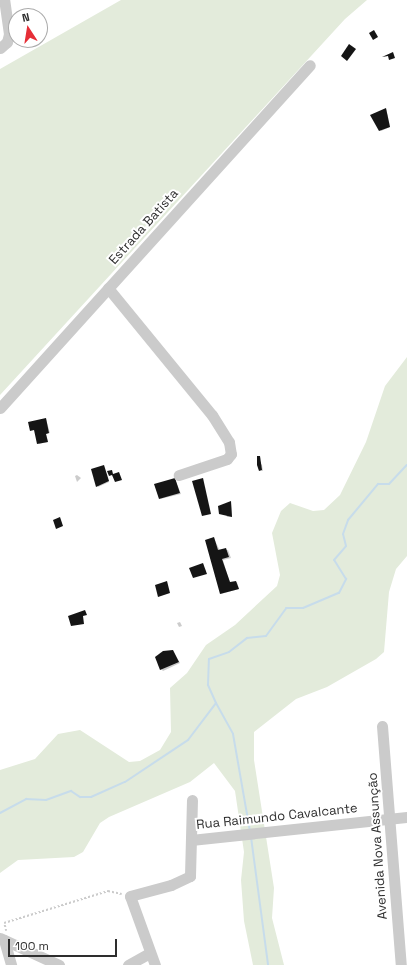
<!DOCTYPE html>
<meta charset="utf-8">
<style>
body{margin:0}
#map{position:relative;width:407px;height:965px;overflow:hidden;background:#fff;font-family:"Space Grotesk",sans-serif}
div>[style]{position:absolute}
.green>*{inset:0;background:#e3ebdb}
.shadow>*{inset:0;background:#0003}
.stream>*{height:2px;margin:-1px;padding:0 1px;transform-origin:1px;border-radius:1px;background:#c7dceb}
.building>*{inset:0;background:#151515}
.path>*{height:1.5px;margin-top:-0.75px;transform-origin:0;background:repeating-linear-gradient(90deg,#cbcbcb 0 2px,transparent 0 4px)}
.minor>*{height:11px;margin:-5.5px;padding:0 5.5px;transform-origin:5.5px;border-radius:5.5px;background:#cbcbcb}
span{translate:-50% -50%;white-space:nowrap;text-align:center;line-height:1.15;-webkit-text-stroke:4px #fff;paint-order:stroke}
.street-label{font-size:13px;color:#2e2e2e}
.north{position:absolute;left:8px;top:8px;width:40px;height:40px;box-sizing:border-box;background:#fff;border:1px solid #ababab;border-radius:50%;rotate:348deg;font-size:11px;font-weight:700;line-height:16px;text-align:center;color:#2e2e2e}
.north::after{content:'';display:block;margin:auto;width:14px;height:18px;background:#e62e37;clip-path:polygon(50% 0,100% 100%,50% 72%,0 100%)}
.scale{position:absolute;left:8px;top:939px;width:109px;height:18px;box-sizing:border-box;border:2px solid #2e2e2e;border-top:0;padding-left:5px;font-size:12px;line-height:14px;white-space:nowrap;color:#2e2e2e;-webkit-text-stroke:3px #fff;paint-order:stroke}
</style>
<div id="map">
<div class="green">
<i style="clip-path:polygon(121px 0,367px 0,345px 19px,0 395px,0 69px)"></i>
<i style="clip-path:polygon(407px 357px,407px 556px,396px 569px,389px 592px,384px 652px,376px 659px,327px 687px,296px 699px,254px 732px,254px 760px,274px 888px,272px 918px,284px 965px,253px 965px,244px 921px,241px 880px,244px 852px,235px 791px,214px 763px,190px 782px,109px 817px,100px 823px,83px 852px,74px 857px,18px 860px,0 873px,0 770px,35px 759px,58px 734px,80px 730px,129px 762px,140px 761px,160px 750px,171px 732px,170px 688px,187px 673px,206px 645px,235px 625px,277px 586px,280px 575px,272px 533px,281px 511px,290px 503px,313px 511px,324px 510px,340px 495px,366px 442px,385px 386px)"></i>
</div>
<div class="shadow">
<i style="clip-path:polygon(386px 109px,390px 127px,381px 131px,371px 115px)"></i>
<i style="clip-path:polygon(46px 419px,50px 433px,46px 434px,48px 442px,39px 444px,35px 430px)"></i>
<i style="clip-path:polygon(260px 463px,262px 465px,263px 471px,260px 470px)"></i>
<i style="clip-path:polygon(104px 467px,109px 482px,98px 487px,92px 470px)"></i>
<i style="clip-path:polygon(77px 475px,81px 478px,77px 482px,75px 476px)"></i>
<i style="clip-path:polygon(175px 479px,181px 494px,160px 499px)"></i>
<i style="clip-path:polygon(231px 503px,232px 517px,227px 517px,226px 514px)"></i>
<i style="clip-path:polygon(214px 538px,220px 551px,228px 550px,231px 558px,223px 560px,230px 583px,237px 582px,239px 589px,221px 594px,214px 570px)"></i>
<i style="clip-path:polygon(180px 622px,182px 626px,179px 627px,177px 623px)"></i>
<i style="clip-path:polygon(173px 651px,180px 663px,163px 671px,161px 669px)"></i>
</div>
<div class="stream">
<i style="left:216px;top:703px;width:35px;rotate:61deg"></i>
<i style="left:233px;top:734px;width:98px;rotate:80.1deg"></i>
<i style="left:0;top:813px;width:30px;rotate:-28deg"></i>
<i style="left:26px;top:799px;width:20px;rotate:3deg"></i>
<i style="left:46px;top:800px;width:27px;rotate:-20deg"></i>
<i style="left:71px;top:791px;width:11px;rotate:34deg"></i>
<i style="left:80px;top:797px;width:11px"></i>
<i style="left:91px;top:797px;width:37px;rotate:-24deg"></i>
<i style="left:125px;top:782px;width:76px;rotate:-33.7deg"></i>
<i style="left:188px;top:740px;width:46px;rotate:-52.9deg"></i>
<i style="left:216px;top:703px;width:20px;rotate:-114deg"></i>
<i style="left:208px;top:685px;width:26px;rotate:-88deg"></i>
<i style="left:209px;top:659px;width:21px;rotate:-19deg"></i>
<i style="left:229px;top:652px;width:23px;rotate:-38deg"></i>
<i style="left:247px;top:638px;width:19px;rotate:-6deg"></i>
<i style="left:266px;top:636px;width:34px;rotate:-54deg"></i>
<i style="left:286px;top:608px;width:17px"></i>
<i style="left:303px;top:608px;width:39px;rotate:-23deg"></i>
<i style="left:339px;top:593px;width:16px;rotate:-63deg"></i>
<i style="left:346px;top:579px;width:22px;rotate:-122deg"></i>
<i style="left:334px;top:560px;width:18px;rotate:-49deg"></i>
<i style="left:346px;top:546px;width:12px;rotate:-104deg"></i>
<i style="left:343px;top:534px;width:15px;rotate:-70deg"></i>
<i style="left:348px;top:520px;width:47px;rotate:-50.2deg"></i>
<i style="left:378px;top:484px;width:11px"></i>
<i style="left:389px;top:484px;width:26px;rotate:-47deg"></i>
<i style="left:251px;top:837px;width:129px;rotate:82.4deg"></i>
</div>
<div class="building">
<i style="clip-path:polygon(374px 30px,378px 37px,373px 40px,369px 33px)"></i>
<i style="clip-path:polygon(349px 44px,356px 49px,347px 61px,341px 56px)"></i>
<i style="clip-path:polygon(393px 52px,395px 58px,389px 60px,388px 56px,382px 57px)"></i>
<i style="clip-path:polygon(386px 108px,390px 127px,379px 131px,370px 115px)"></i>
<i style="clip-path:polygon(46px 418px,49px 433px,46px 434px,48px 442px,37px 444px,34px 430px,30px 431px,28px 422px)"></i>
<i style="clip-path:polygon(257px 456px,260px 456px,262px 470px,259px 471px,257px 465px)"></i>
<i style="clip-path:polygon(104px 465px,109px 481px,96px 487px,91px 469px)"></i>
<i style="clip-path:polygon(112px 470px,113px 474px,119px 472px,122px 480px,115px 482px,112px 475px,109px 476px,107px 471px)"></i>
<i style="clip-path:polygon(175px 478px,180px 493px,159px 499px,154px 484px)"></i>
<i style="clip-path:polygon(203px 478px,211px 514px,202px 516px,192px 481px)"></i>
<i style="clip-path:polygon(231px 501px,232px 517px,219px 514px,218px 506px)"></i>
<i style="clip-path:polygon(60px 517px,63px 526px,56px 529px,53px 520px)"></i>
<i style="clip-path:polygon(214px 537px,218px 550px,226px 548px,229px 557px,222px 559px,230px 582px,236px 581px,239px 589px,220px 594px,205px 540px)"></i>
<i style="clip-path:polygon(203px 563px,207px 574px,193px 578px,189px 568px)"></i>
<i style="clip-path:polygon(167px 581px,170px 593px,158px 597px,155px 585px)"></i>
<i style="clip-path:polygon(85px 610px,87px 615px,83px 616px,84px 624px,71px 626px,68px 616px)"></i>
<i style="clip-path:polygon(173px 650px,179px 662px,160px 670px,155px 657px,163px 651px)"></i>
</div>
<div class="path">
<i style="left:6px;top:931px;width:8px;rotate:-104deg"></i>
<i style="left:4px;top:923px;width:109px;rotate:-17.1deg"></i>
<i style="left:108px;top:891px;width:14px;rotate:12deg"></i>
</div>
<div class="minor">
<i style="left:0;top:48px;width:9px;rotate:-41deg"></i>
<i style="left:7px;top:42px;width:8px;rotate:-76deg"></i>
<i style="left:9px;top:34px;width:34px;rotate:-98deg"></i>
<i style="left:108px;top:288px;width:164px;rotate:50.7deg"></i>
<i style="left:212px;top:415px;width:32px;rotate:58deg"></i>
<i style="left:229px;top:442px;width:12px;rotate:81deg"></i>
<i style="left:231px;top:454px;width:6px;rotate:129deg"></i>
<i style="left:227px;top:459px;width:51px;rotate:161.6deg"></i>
<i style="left:0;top:408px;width:462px;rotate:-47.9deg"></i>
<i style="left:382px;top:726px;width:240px;rotate:85.5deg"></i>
<i style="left:191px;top:840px;width:217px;rotate:-6.1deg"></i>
<i style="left:0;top:938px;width:65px;rotate:24.6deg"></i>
<i style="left:4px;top:940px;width:26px;rotate:74deg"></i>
<i style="left:128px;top:965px;width:25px;rotate:-29deg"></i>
<i style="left:155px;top:965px;width:73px;rotate:-109.9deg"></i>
<i style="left:130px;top:896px;width:42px;rotate:-15deg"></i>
<i style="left:171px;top:885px;width:21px;rotate:-25deg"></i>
<i style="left:190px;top:876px;width:76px;rotate:-88.5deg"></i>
</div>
<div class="street-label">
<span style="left:144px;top:227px;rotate:-48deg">Estrada Batista</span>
<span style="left:277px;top:817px;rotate:-6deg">Rua Raimundo Cavalcante</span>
<span style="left:378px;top:846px;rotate:-94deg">Avenida Nova Assunção</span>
</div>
<div class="north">N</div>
<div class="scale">100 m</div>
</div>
